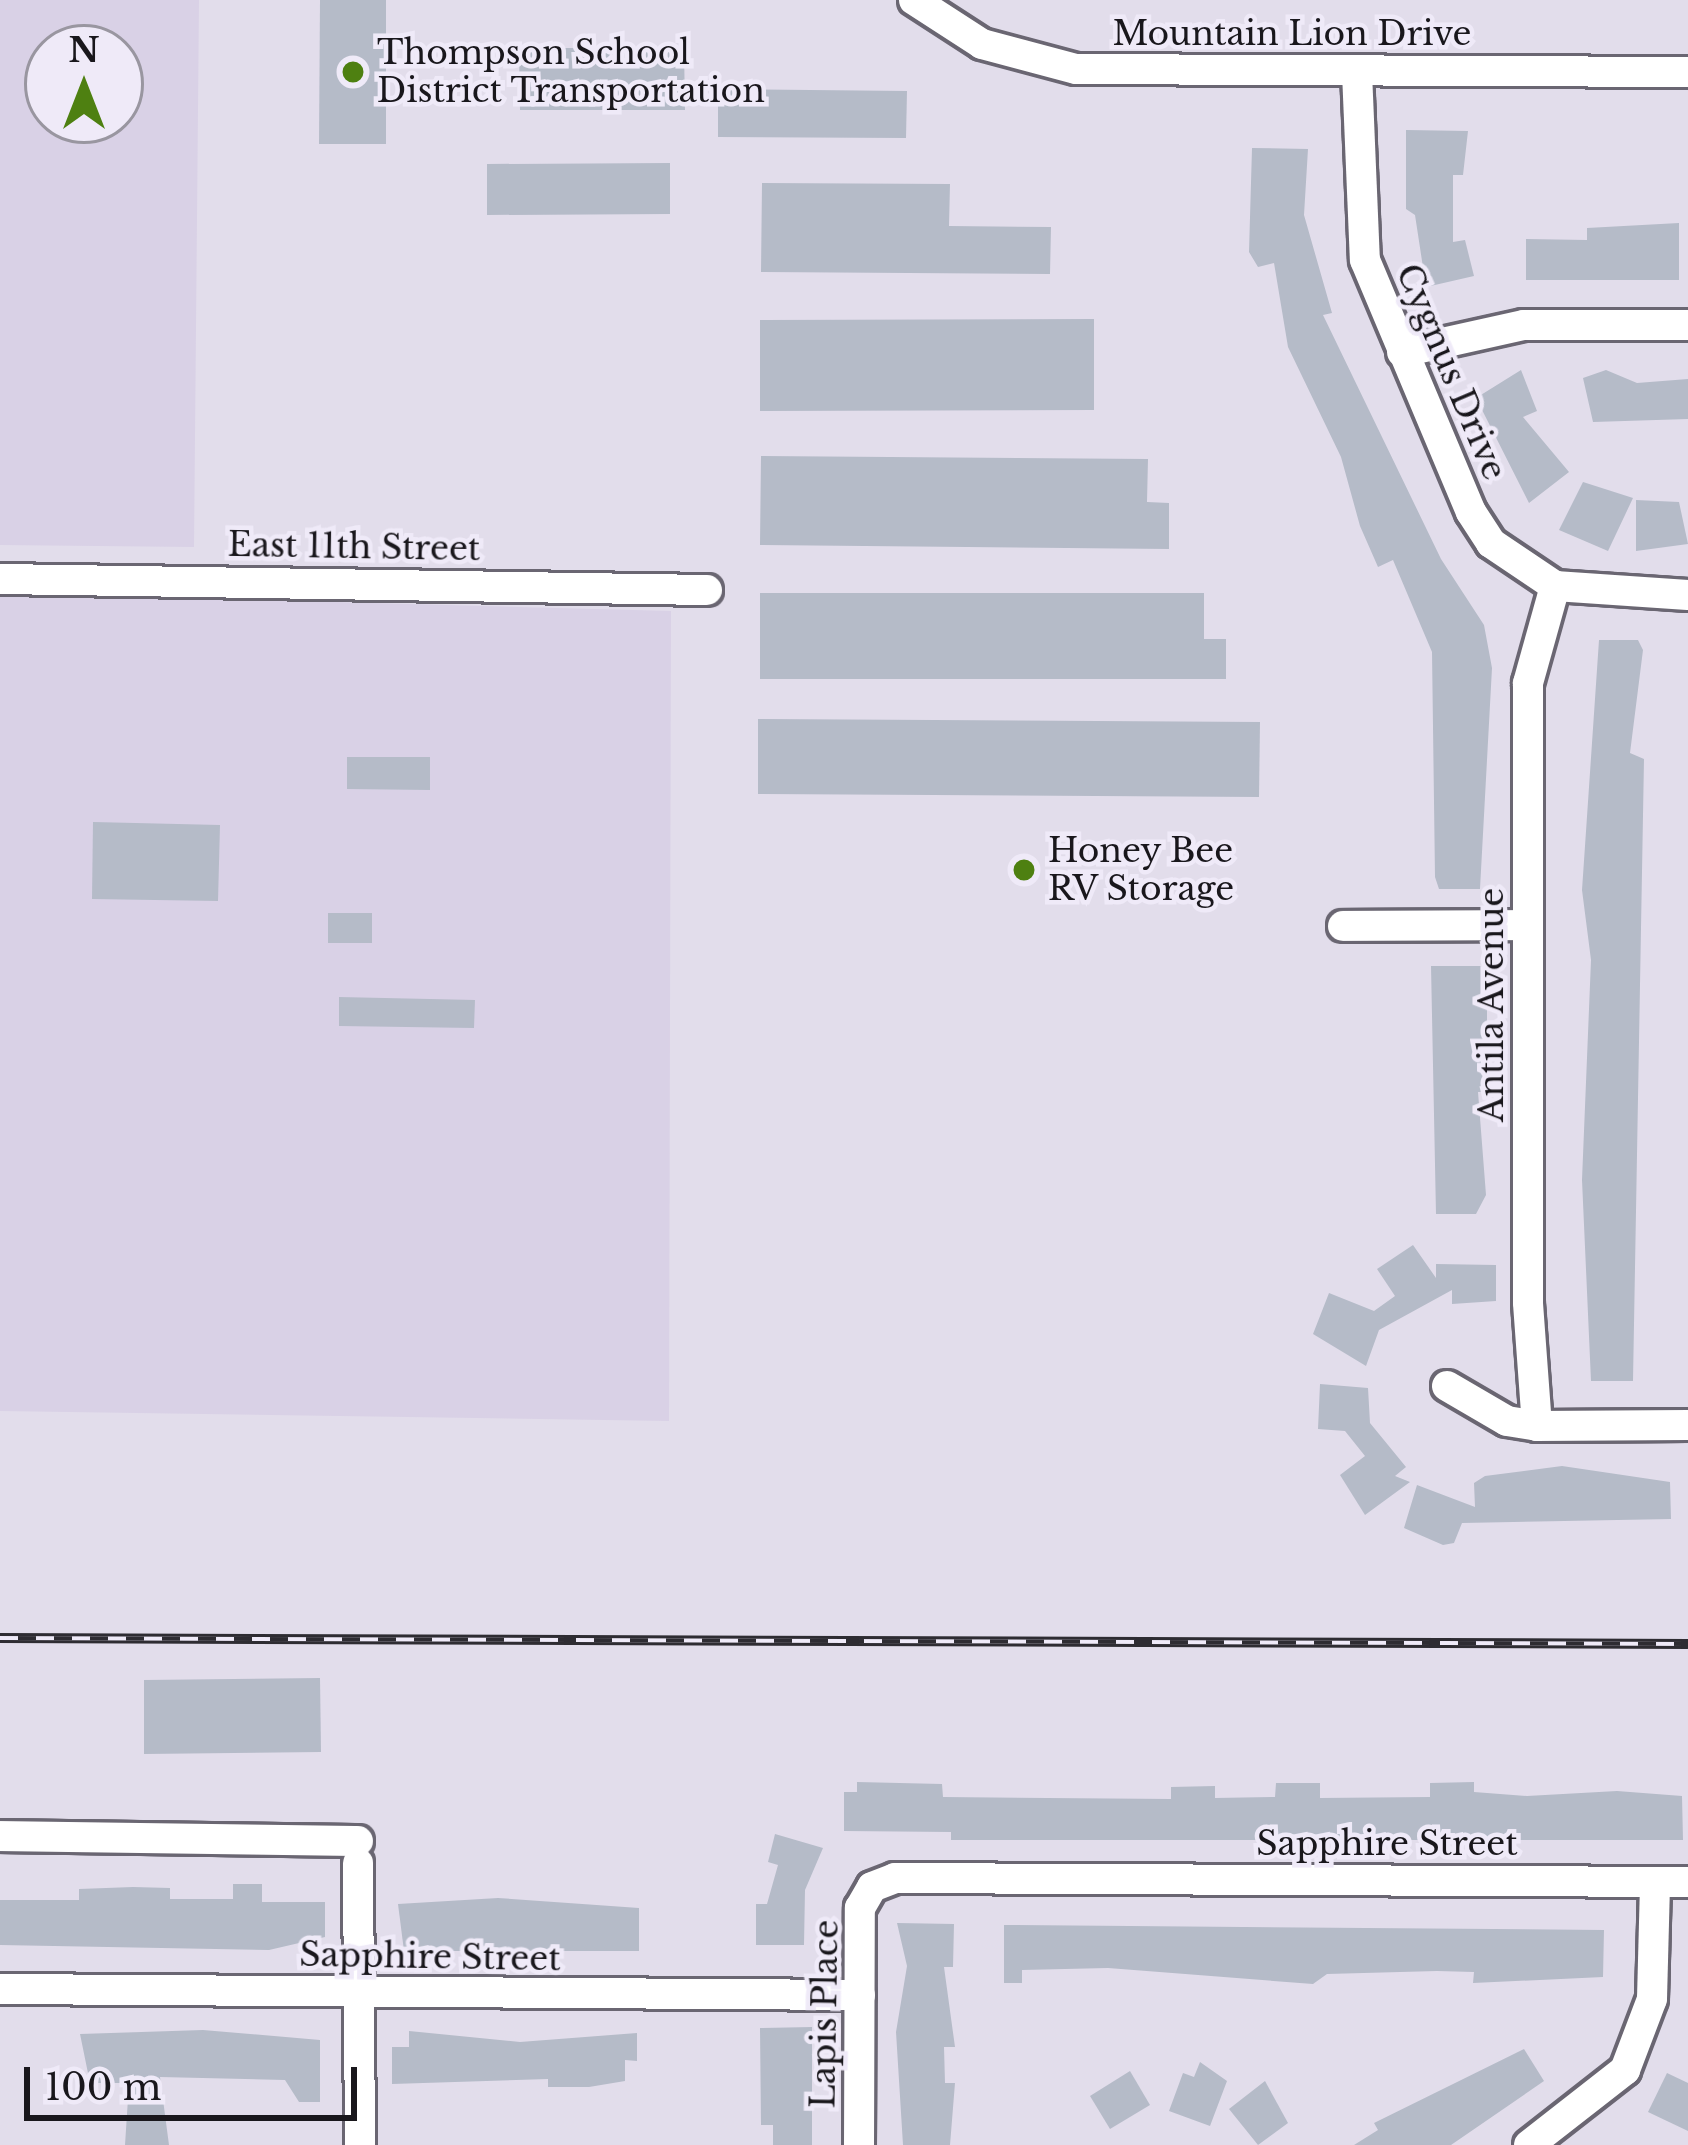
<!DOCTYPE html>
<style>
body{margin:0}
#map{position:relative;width:1688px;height:2145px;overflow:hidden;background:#e2ddeb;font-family:"Libre Baskerville",serif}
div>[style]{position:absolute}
.built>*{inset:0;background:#d9d1e6}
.building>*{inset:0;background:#b5bbc8}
.roads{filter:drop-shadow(3px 0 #6a6672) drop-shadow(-3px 0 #6a6672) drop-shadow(0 3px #6a6672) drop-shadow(0 -3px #6a6672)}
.minor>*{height:30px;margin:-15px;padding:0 15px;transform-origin:15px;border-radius:15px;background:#fff}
.rail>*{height:10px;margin-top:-5px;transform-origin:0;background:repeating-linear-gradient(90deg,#efeaf8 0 18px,#2e2c32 0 36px);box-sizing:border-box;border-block:3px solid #2e2c32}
.dots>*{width:33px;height:33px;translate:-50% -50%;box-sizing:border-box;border:6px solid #efeaf8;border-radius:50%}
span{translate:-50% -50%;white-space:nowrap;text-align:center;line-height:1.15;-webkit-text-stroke:9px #efeaf8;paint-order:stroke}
.street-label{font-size:33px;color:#19171c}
.poi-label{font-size:33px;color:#19171c}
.left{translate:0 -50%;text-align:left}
.north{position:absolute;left:24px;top:24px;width:120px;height:120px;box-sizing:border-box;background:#efeaf8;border:3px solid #9996a0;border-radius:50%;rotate:0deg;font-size:33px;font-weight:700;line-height:48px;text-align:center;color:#19171c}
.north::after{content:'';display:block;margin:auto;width:42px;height:54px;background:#4e8011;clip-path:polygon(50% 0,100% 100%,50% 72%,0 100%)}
.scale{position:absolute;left:24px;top:2067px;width:333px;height:54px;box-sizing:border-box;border:6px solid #19171c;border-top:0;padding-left:15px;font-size:36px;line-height:42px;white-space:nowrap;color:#19171c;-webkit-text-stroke:9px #efeaf8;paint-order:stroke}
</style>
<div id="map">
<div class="built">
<i style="clip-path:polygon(evenodd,0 0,199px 0,194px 547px,0 545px,0 0,120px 48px,120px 120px,48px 120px,48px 48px,120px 48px)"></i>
<i style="clip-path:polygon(0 593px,671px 611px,669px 1421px,0 1411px)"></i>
</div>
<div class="building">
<i style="clip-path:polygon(320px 0,386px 0,386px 144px,319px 144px)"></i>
<i style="clip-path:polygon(519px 48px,684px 48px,685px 110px,520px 110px)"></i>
<i style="clip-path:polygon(718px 89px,907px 91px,906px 138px,718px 137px)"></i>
<i style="clip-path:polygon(1406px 130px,1468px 131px,1463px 175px,1453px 175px,1453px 242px,1465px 240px,1474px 276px,1426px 287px,1415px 215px,1406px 209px)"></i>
<i style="clip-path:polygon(1252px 148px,1308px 149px,1304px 215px,1332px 313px,1323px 315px,1441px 559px,1484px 625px,1492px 668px,1480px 889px,1439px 889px,1435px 877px,1432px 652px,1393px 560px,1378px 567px,1360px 526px,1341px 457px,1288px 347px,1274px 263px,1258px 267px,1249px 252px)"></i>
<i style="clip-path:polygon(670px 163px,670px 214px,487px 215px,487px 164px)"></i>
<i style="clip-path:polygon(762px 183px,950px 184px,949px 226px,1051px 227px,1050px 274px,761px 272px)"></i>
<i style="clip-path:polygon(1679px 223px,1679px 280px,1526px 280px,1526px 239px,1587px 240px,1587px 228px)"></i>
<i style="clip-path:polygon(1094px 319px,1094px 410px,760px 411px,760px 320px)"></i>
<i style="clip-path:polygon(1521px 370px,1537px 411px,1523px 417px,1569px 472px,1529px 503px,1476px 398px)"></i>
<i style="clip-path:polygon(1606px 370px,1637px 383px,1688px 379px,1688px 419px,1593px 422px,1583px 378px)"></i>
<i style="clip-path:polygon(761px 456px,1148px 459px,1147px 502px,1169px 503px,1169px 549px,760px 545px)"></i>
<i style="clip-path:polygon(1583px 482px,1633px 498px,1608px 551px,1559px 530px)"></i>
<i style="clip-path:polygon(1636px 500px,1679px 502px,1688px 544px,1636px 551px)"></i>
<i style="clip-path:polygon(760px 593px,1204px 593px,1204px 639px,1226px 639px,1226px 679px,760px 679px)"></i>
<i style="clip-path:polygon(1599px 640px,1638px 640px,1643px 650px,1630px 753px,1644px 759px,1633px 1381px,1591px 1381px,1582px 1180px,1591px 960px,1582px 890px)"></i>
<i style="clip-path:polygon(758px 719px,1260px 722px,1259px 797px,758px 794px)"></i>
<i style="clip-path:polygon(347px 757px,430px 757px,430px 790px,347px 789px)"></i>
<i style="clip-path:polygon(93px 822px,220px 825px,218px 901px,92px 899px)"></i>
<i style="clip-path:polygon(328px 913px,372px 913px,372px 943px,328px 943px)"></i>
<i style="clip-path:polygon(1431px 966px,1487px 966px,1487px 1092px,1478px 1092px,1486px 1195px,1476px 1214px,1436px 1214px)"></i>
<i style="clip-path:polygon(339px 997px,475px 1000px,474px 1028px,339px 1026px)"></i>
<i style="clip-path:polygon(1413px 1245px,1436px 1278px,1436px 1264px,1496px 1265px,1496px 1301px,1452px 1304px,1452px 1290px,1379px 1330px,1366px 1366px,1313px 1334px,1329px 1293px,1374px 1311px,1395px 1296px,1377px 1269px)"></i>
<i style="clip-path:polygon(1320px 1384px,1368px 1388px,1370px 1423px,1406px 1467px,1395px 1476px,1410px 1482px,1365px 1515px,1340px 1475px,1365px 1456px,1345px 1431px,1318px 1429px)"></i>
<i style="clip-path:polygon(1562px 1466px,1670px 1482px,1671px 1519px,1462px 1523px,1454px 1543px,1443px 1545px,1404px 1528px,1417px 1485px,1475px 1507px,1474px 1483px,1485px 1476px)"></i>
<i style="clip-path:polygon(320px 1678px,321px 1752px,144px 1754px,144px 1680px)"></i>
<i style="clip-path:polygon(857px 1782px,942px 1784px,943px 1797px,1171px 1799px,1171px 1787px,1215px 1786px,1215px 1798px,1275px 1797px,1276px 1783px,1320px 1783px,1320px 1798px,1430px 1797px,1430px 1783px,1474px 1782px,1474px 1792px,1527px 1796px,1617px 1791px,1682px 1796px,1683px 1840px,951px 1840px,951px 1832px,844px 1831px,844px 1792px,857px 1792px)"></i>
<i style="clip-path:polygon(775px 1834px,823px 1848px,805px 1890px,804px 1945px,756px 1945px,756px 1904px,767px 1904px,778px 1865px,768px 1862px)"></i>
<i style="clip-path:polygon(233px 1884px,262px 1884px,262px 1902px,325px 1902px,325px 1937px,269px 1950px,0 1945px,0 1900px,79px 1900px,79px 1889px,133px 1887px,170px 1888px,170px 1899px,233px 1899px)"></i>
<i style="clip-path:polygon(498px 1898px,639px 1908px,639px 1951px,404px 1951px,398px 1904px)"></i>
<i style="clip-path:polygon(897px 1923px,954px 1924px,953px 1967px,944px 1967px,955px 2047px,944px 2047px,945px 2083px,955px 2083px,950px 2145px,903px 2145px,896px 2032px,907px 1966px)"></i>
<i style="clip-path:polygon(1004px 1925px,1604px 1930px,1603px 1977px,1473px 1983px,1474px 1972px,1437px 1971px,1327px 1974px,1313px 1984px,1108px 1968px,1022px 1970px,1022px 1983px,1004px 1983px)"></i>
<i style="clip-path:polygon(812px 2027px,812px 2145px,773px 2145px,773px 2125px,761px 2125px,760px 2028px)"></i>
<i style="clip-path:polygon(203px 2030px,320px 2040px,320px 2102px,299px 2102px,285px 2080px,160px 2077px,169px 2145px,125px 2145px,129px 2083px,90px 2083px,80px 2034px)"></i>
<i style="clip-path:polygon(409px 2031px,520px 2042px,637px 2033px,637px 2061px,625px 2060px,625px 2081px,589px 2087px,548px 2087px,548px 2079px,392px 2084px,392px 2047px,409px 2047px)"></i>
<i style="clip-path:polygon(1524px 2049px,1544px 2081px,1451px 2145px,1354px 2145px,1378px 2130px,1374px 2123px)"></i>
<i style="clip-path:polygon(1200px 2062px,1227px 2081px,1210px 2126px,1169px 2111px,1183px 2073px,1194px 2077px)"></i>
<i style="clip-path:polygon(1130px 2071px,1150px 2105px,1110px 2129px,1090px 2096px)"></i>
<i style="clip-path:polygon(1667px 2073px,1688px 2083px,1688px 2131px,1648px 2112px)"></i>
<i style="clip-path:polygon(1265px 2081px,1288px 2123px,1258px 2145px,1229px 2109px)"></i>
</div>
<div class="roads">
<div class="minor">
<i style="left:914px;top:0;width:81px;rotate:32.9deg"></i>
<i style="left:982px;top:44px;width:97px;rotate:14.9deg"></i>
<i style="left:1076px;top:69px;width:612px;rotate:0.28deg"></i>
<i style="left:1357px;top:72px;width:188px;rotate:87.6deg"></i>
<i style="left:1365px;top:260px;width:273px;rotate:67.2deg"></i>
<i style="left:1471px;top:512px;width:37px;rotate:57deg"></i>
<i style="left:1491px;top:543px;width:77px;rotate:33.9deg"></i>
<i style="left:1555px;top:586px;width:133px;rotate:3.9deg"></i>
<i style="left:1402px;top:352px;width:125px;rotate:-12.5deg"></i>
<i style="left:1524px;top:325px;width:164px"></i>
<i style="left:0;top:579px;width:707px;rotate:0.89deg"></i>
<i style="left:1343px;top:926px;width:185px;rotate:-0.3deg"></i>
<i style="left:1447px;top:1386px;width:69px;rotate:30.3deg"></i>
<i style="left:1507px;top:1421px;width:30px;rotate:9deg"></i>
<i style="left:1537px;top:1426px;width:151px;rotate:-0.4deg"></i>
<i style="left:1537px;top:1426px;width:124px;rotate:-94.2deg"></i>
<i style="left:1528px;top:1302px;width:619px;rotate:-90deg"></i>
<i style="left:1528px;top:683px;width:101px;rotate:-74.4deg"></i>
<i style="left:0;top:1836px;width:358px;rotate:0.8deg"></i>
<i style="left:358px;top:1863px;width:282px;rotate:89.6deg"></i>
<i style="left:0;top:1989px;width:860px;rotate:0.4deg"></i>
<i style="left:859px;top:2145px;width:237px;rotate:-89.8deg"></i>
<i style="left:860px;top:1908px;width:24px;rotate:-60deg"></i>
<i style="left:872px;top:1887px;width:25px;rotate:-21deg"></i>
<i style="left:895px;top:1878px;width:793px;rotate:0.29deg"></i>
<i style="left:1529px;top:2145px;width:122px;rotate:-38deg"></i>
<i style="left:1625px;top:2070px;width:76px;rotate:-69.2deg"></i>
<i style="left:1652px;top:1999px;width:117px;rotate:-88.5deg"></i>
</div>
</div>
<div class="rail">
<i style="left:0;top:1638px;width:1688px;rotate:0.2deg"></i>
</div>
<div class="dots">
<i style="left:353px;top:72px;background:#4e8011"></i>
<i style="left:1024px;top:870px;background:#4e8011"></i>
</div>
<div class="street-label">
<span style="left:1292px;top:34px">Mountain Lion Drive</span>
<span style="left:1451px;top:372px;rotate:67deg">Cygnus Drive</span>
<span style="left:354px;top:547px;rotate:1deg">East 11th Street</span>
<span style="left:1492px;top:1005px;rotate:-90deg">Antila Avenue</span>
<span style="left:1387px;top:1844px">Sapphire Street</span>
<span style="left:430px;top:1957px;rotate:1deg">Sapphire Street</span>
<span style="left:825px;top:2014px;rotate:-89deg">Lapis Place</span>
</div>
<div class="poi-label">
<span class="left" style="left:377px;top:72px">Thompson School<br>District Transportation</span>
<span class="left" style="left:1048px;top:870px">Honey Bee<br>RV Storage</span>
</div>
<div class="north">N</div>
<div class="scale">100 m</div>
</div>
